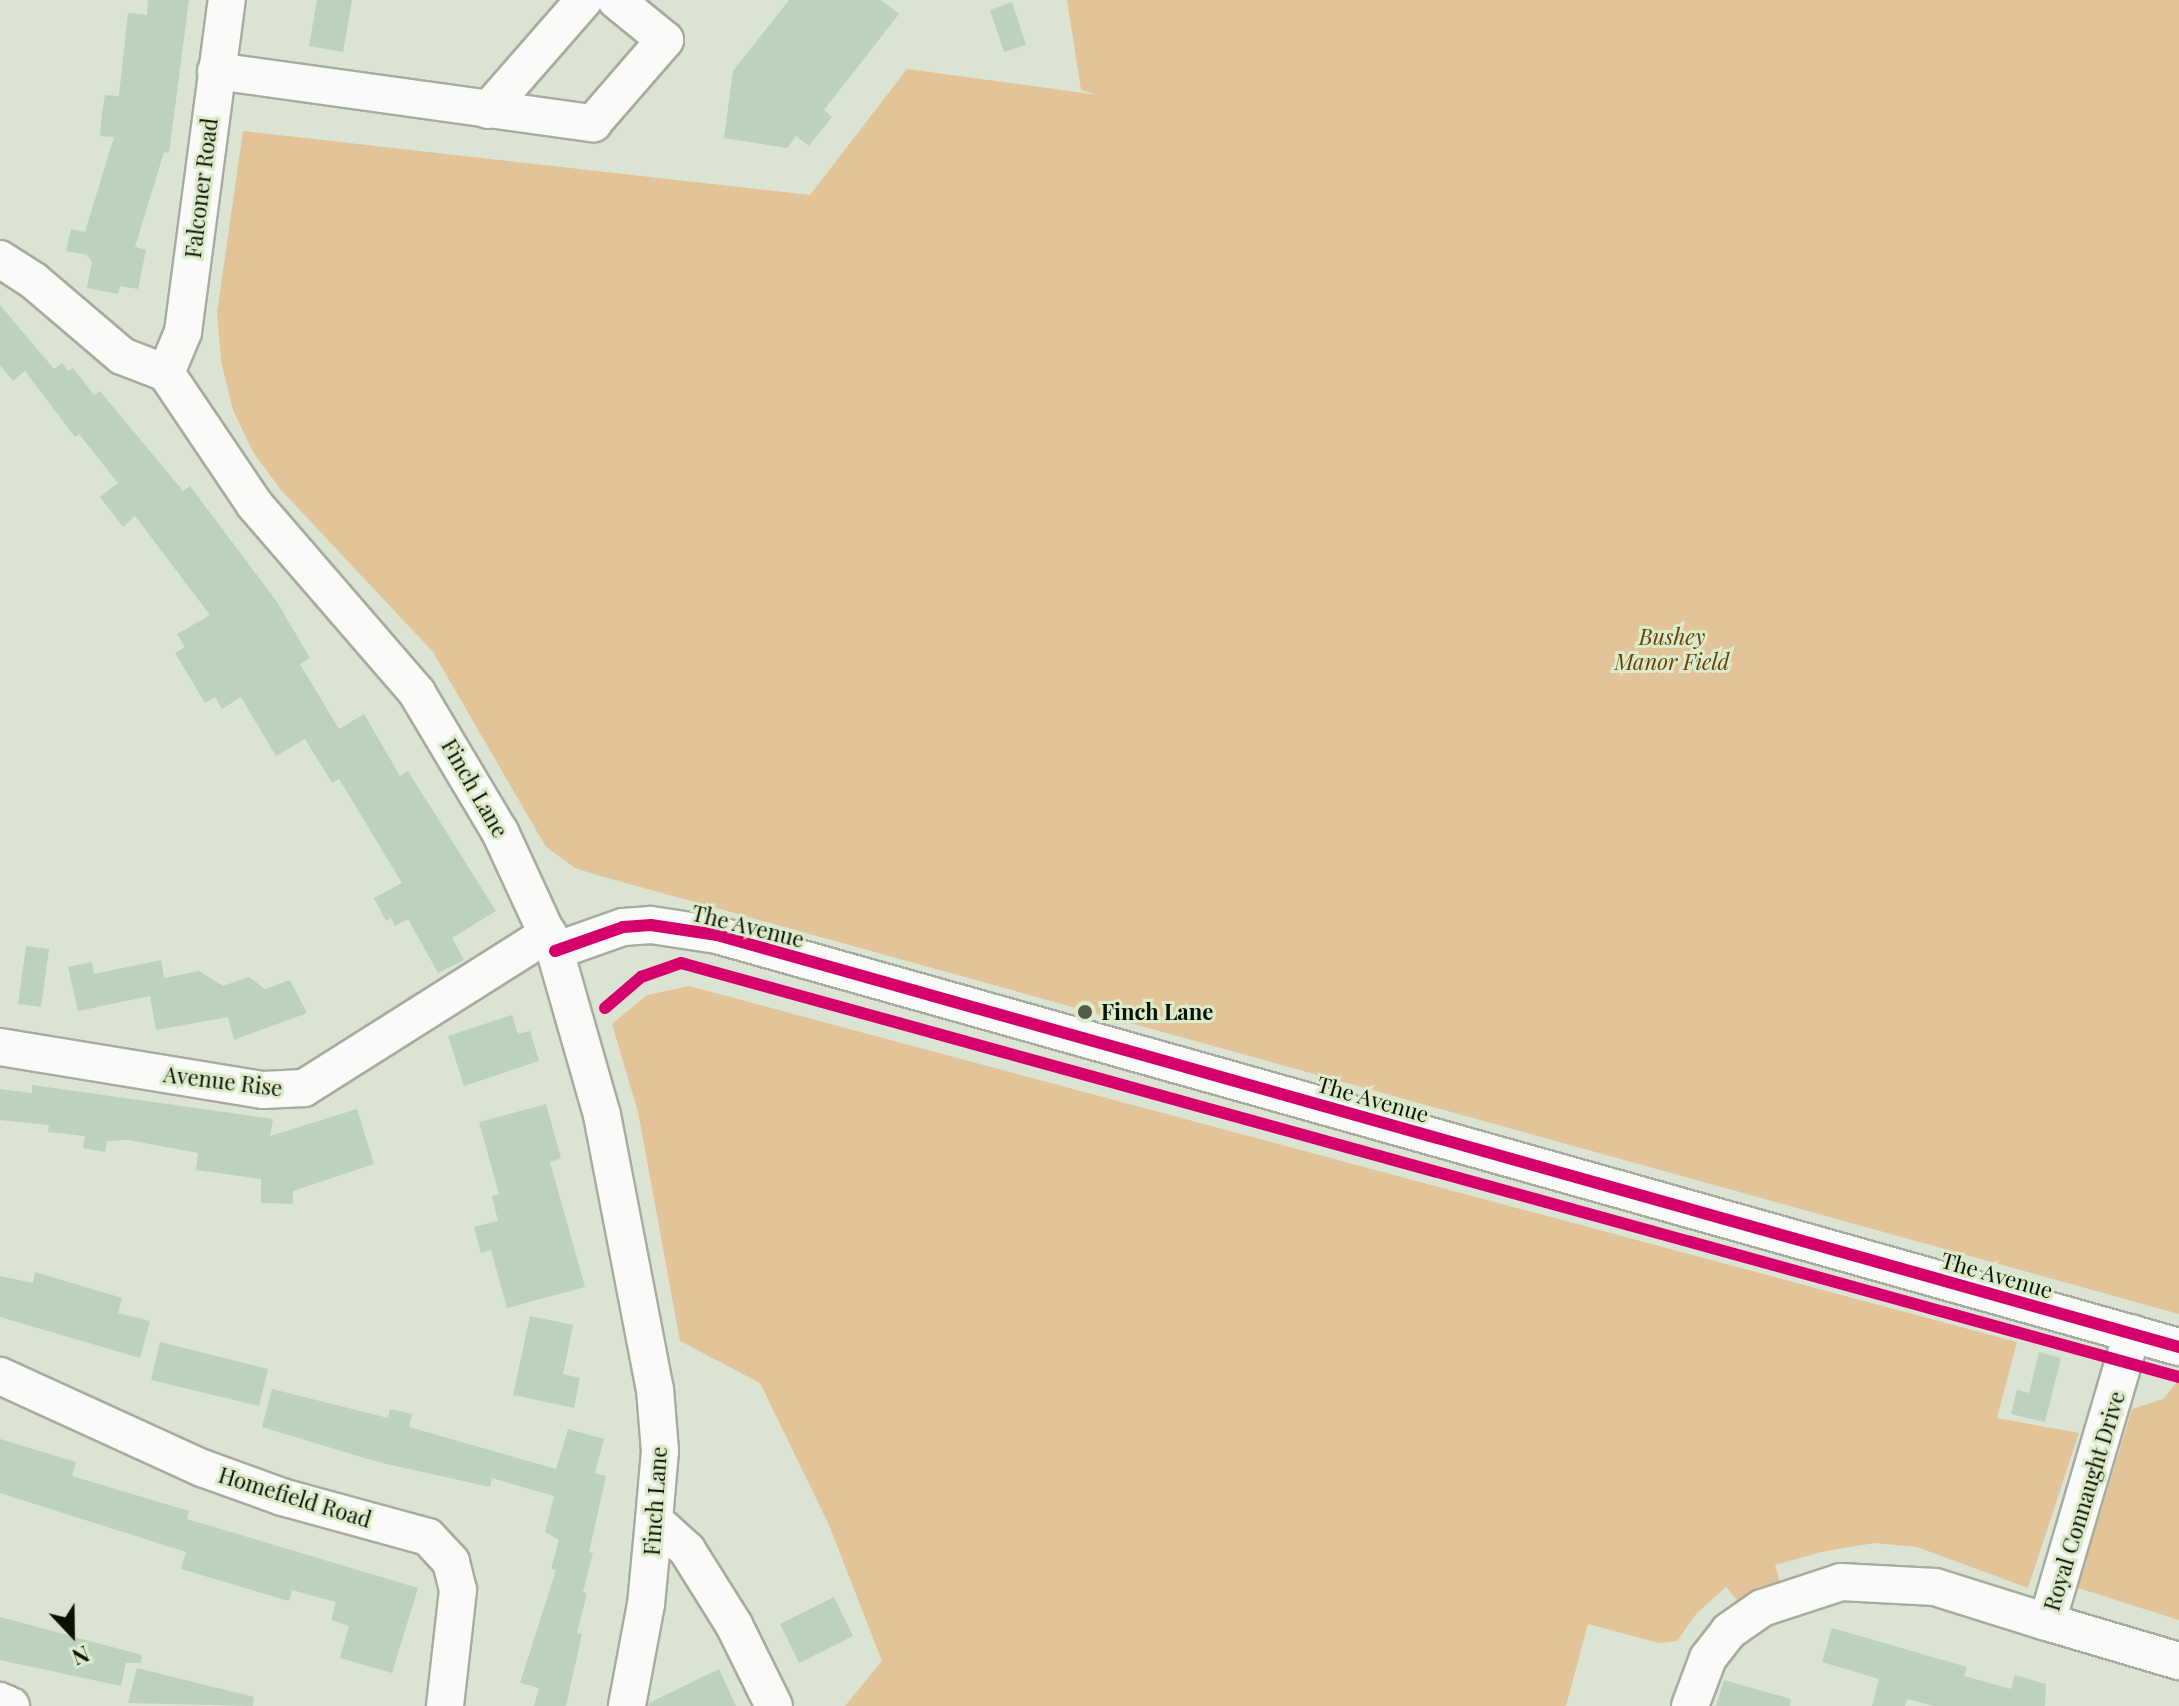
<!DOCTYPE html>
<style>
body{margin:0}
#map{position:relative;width:2179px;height:1706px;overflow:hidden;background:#dbe3d2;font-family:"Playfair Display",serif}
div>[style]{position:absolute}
.green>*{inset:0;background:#e2c498}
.building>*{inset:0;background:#bdd1bf}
.roads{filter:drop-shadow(2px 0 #a6ac9f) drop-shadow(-2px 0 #a6ac9f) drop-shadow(0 2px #a6ac9f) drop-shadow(0 -2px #a6ac9f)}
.minor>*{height:36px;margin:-18px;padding:0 18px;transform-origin:18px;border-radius:18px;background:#fafbf8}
.cycleway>*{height:12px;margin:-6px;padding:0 6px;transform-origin:6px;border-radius:6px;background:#d6006c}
.dots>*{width:22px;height:22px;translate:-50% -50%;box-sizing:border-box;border:4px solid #dcebca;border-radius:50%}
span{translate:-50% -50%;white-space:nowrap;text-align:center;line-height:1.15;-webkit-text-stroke:6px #dcebca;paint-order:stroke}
.street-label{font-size:22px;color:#0c1106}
.park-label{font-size:22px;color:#6a4007;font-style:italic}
.poi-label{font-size:22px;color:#0c1106;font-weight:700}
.left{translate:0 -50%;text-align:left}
.north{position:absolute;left:32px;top:1594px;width:80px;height:80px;-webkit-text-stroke:6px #dcebca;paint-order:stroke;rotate:158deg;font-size:22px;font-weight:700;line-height:32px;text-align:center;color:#0c1106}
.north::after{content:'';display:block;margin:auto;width:28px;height:36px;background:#0c1106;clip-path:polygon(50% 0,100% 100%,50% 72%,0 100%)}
</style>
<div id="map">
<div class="green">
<i style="clip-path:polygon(1067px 0,2179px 0,2179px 1314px,597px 875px,575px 868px,546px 847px,433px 652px,281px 490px,253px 452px,233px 410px,221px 361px,217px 313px,243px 131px,810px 195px,907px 69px,1098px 95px,1081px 90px)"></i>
<i style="clip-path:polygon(689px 986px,2017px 1342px,1997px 1418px,2079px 1433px,2028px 1588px,1917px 1547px,1874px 1543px,1821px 1552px,1775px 1565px,1782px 1589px,1743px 1607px,1726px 1587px,1696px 1614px,1677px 1641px,1659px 1643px,1588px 1624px,1566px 1706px,845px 1706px,882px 1661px,829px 1525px,760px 1383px,680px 1341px,638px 1112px,612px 1024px,647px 995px)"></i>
<i style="clip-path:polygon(2177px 1382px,2179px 1383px,2179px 1620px,2078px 1588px,2132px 1409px,2163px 1399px)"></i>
</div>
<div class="building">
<i style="clip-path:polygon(148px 0,189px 0,169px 153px,164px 152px,135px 247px,146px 250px,138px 289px,120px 286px,118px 294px,87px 288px,92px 262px,87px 255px,66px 251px,71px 229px,85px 232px,114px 137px,100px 136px,102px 112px,105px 95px,119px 96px,128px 13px,147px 15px)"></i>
<i style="clip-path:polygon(317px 0,352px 0,343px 52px,309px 46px)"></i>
<i style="clip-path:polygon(789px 0,881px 0,899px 14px,824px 110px,832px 117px,809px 146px,796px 136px,787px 148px,724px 138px,733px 71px)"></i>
<i style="clip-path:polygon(1012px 2px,1026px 45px,1004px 52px,990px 10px)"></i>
<i style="clip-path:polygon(0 305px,54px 369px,62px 363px,68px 371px,73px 368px,94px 395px,100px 391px,183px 491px,190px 486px,277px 602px,310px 658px,300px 664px,339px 729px,364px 714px,400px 776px,408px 771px,496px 911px,452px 938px,464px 960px,438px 973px,408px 919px,395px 926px,391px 918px,386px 921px,374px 898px,402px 883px,339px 779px,332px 783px,305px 739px,276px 756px,241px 697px,222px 709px,215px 697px,205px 703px,175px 653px,185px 647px,177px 634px,210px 615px,135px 516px,123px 527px,100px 497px,118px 483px,79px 434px,75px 437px,25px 371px,13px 381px,0 365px)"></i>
<i style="clip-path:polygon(26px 946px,49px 949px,41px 1007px,18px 1004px)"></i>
<i style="clip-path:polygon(161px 960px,164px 978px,199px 971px,223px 986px,249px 977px,265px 989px,290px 980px,307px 1013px,234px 1040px,228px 1017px,156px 1030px,150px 996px,78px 1011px,68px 967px,92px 962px,94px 974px)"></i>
<i style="clip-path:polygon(512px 1015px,518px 1034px,530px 1031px,539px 1061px,464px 1086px,448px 1036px)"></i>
<i style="clip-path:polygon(32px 1085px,273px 1119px,270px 1136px,357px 1109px,374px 1164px,293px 1191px,293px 1204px,261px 1203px,261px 1179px,196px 1170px,198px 1153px,128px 1140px,107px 1141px,105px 1152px,83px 1148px,85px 1136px,48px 1132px,49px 1125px,0 1120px,0 1089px,32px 1093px)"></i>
<i style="clip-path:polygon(546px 1104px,561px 1158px,550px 1162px,585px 1287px,507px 1308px,491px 1250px,481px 1253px,474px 1227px,498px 1221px,492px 1196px,499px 1194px,479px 1122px)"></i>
<i style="clip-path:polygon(35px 1272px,122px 1298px,118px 1313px,150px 1321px,140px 1358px,0 1317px,0 1276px,33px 1283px)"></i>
<i style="clip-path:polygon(530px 1316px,573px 1325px,563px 1374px,580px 1378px,574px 1408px,513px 1395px)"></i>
<i style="clip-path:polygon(160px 1342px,268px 1369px,259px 1406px,151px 1380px)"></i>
<i style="clip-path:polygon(2039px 1352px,2061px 1358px,2045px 1422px,2011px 1414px,2017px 1390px,2029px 1393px)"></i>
<i style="clip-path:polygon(272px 1389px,388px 1418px,390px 1409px,412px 1414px,409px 1427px,556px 1469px,568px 1429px,604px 1439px,595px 1473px,606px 1476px,589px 1552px,593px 1553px,583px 1592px,587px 1593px,577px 1633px,582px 1634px,566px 1706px,534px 1706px,539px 1688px,520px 1683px,556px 1570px,551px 1569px,559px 1540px,545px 1532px,554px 1496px,492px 1478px,490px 1487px,378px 1462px,262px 1427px)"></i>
<i style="clip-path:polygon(0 1439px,76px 1462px,72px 1476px,189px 1511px,187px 1519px,418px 1588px,392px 1673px,340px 1658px,349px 1626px,331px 1620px,336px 1602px,292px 1590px,289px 1601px,181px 1569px,186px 1552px,0 1493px)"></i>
<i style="clip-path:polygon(834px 1597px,853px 1636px,799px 1663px,780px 1624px)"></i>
<i style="clip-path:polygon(0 1617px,142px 1655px,141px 1663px,126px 1663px,121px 1686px,0 1660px)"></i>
<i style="clip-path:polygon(1832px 1628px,1967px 1667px,1964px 1676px,2011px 1689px,2015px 1675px,2046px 1684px,2045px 1706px,1934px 1706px,1907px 1699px,1905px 1706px,1872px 1706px,1879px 1679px,1822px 1662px)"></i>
<i style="clip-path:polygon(137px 1668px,254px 1697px,253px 1706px,128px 1703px)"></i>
<i style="clip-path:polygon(719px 1669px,736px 1706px,648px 1706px,649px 1703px)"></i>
<i style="clip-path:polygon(1724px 1680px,1791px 1699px,1790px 1706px,1716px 1706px)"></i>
</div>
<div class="roads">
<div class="minor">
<i style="left:216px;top:71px;width:381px;rotate:7.9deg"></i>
<i style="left:593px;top:123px;width:110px;rotate:-49.1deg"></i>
<i style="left:665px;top:40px;width:63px;rotate:-140.8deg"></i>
<i style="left:488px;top:110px;width:146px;rotate:-48.9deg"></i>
<i style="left:0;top:259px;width:40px;rotate:32.9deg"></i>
<i style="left:34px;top:281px;width:116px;rotate:40.4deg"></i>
<i style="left:122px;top:356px;width:47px;rotate:21.1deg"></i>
<i style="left:166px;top:373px;width:159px;rotate:56deg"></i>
<i style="left:255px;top:505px;width:248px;rotate:49.2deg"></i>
<i style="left:417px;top:693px;width:162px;rotate:59.2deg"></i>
<i style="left:500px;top:832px;width:131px;rotate:65.2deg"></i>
<i style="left:555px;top:951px;width:171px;rotate:74deg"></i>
<i style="left:602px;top:1115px;width:279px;rotate:79.1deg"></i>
<i style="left:655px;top:1389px;width:62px;rotate:85.4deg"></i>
<i style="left:660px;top:1451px;width:69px;rotate:95deg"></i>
<i style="left:654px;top:1520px;width:84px;rotate:95.4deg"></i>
<i style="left:646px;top:1604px;width:104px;rotate:100.6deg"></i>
<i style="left:166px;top:373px;width:44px;rotate:-67.5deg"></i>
<i style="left:183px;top:332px;width:335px;rotate:-82.5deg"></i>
<i style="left:555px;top:951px;width:72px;rotate:-19.4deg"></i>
<i style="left:623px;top:927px;width:28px;rotate:-4deg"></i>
<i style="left:651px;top:925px;width:67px;rotate:8.6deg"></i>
<i style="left:717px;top:935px;width:1519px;rotate:15.74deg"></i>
<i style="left:0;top:1047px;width:266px;rotate:9.3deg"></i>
<i style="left:263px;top:1090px;width:41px;rotate:-2.8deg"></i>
<i style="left:304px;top:1088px;width:289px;rotate:-32.3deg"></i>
<i style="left:0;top:1376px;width:222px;rotate:24.5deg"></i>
<i style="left:202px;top:1468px;width:85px;rotate:19.9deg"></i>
<i style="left:282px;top:1497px;width:151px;rotate:15.3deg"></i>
<i style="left:428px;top:1537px;width:34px;rotate:47deg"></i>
<i style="left:451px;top:1562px;width:29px;rotate:76deg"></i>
<i style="left:458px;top:1590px;width:117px;rotate:96.4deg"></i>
<i style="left:654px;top:1520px;width:45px;rotate:42.3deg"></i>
<i style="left:687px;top:1550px;width:89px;rotate:57.9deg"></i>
<i style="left:734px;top:1625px;width:90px;rotate:63.7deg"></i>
<i style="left:2047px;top:1622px;width:138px;rotate:16.5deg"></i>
<i style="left:0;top:1701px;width:12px;rotate:24deg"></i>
<i style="left:1690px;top:1706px;width:51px;rotate:-69.4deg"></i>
<i style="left:1708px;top:1658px;width:34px;rotate:-52deg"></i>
<i style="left:1729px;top:1631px;width:40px;rotate:-34.9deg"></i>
<i style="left:1762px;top:1608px;width:83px;rotate:-18.2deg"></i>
<i style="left:1841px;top:1582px;width:94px;rotate:3deg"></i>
<i style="left:1935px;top:1587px;width:117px;rotate:17.4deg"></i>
<i style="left:2047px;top:1622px;width:301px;rotate:-73.6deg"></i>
</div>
</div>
<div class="cycleway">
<i style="left:555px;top:951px;width:72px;rotate:-19.4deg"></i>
<i style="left:623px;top:927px;width:28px;rotate:-4deg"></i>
<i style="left:651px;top:925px;width:67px;rotate:8.6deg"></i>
<i style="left:717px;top:935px;width:1519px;rotate:15.74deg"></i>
<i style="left:605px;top:1008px;width:48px;rotate:-40.7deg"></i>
<i style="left:641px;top:977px;width:42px;rotate:-19.3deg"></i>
<i style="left:681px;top:963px;width:1554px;rotate:15.45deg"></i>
</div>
<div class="dots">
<i style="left:1085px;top:1012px;background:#545a4d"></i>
</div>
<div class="street-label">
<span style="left:201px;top:188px;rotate:-83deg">Falconer Road</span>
<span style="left:475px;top:788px;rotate:60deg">Finch Lane</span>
<span style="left:748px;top:926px;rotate:14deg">The Avenue</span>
<span style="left:223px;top:1081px;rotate:7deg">Avenue Rise</span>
<span style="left:1373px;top:1099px;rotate:16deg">The Avenue</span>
<span style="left:1997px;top:1275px;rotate:16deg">The Avenue</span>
<span style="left:295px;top:1497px;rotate:17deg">Homefield Road</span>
<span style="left:655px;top:1501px;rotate:-86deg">Finch Lane</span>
<span style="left:2084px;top:1501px;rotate:-73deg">Royal Connaught Drive</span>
</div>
<div class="park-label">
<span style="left:1672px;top:649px">Bushey<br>Manor Field</span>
</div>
<div class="poi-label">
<span class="left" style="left:1101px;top:1012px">Finch Lane</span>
</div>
<div class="north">N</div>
</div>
